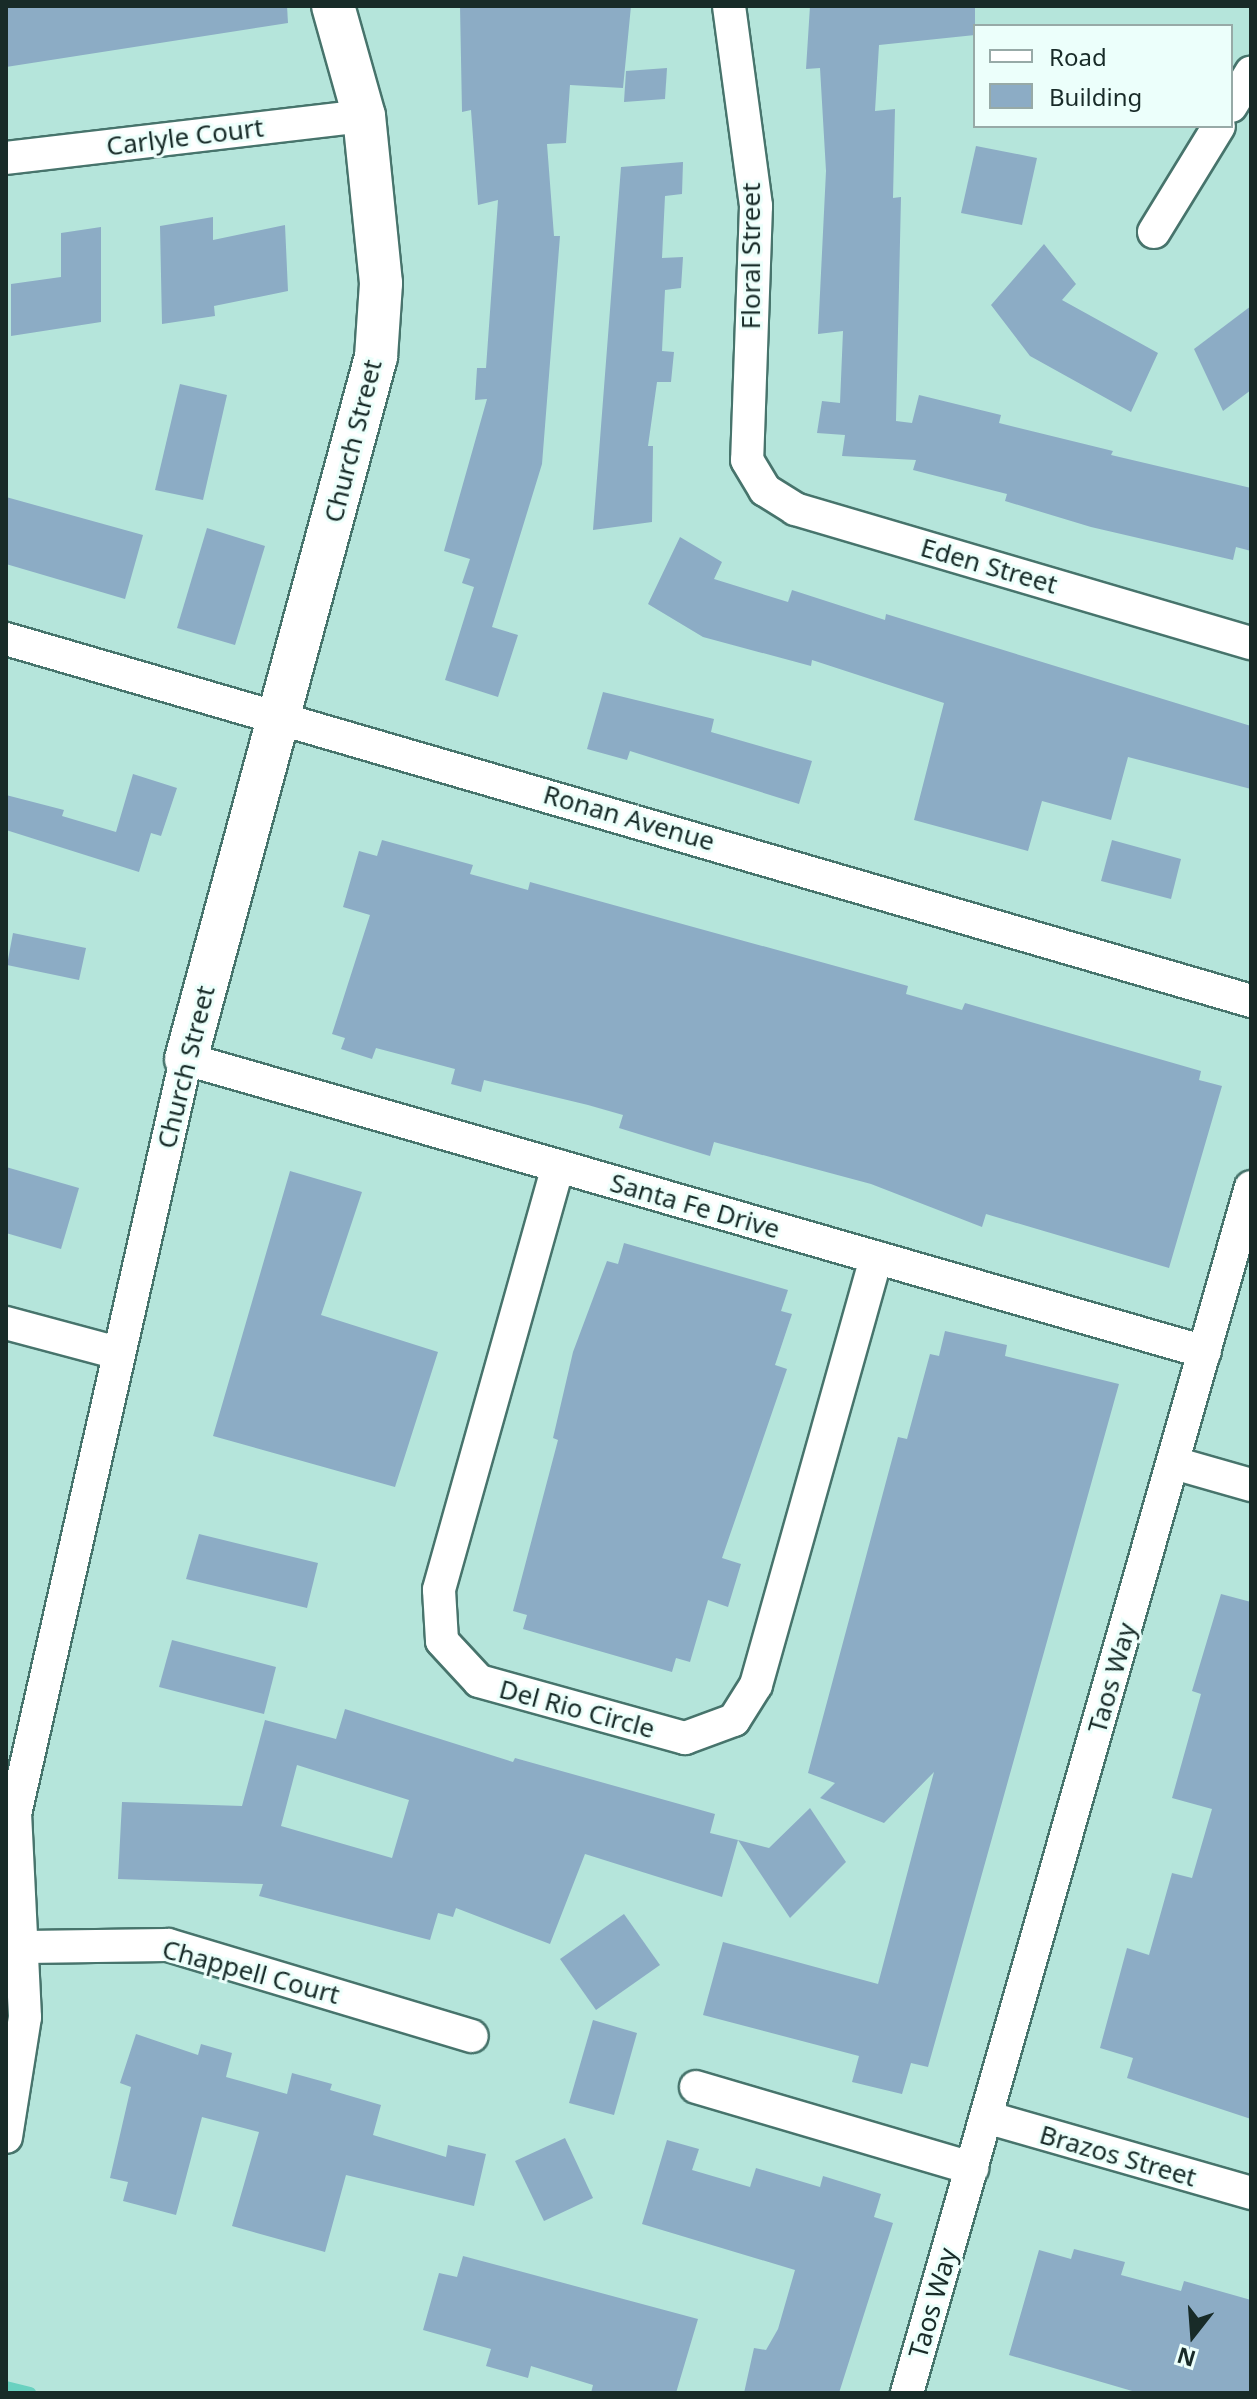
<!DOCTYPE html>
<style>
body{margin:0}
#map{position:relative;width:1257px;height:2399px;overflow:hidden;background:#b5e5db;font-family:"Noto Sans",sans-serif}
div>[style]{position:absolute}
.stream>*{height:12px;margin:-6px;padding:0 6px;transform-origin:6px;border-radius:6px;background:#69d1c0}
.building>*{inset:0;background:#8cacc5}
.roads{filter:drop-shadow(2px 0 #47746c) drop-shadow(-2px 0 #47746c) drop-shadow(0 2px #47746c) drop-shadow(0 -2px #47746c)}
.minor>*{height:32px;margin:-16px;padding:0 16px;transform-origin:16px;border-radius:16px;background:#fff}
.tertiary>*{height:42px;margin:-21px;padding:0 21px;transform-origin:21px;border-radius:21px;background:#fff}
span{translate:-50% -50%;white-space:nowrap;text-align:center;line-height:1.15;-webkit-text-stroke:6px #ecfffb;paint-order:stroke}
.street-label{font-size:26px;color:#182b28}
.frame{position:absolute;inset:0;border:8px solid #182b28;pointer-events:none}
.legend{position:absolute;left:973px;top:24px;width:260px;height:104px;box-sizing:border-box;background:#ecfffb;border:2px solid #97aaa7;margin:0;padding:10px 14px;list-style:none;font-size:24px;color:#182b28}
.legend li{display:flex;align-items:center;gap:16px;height:40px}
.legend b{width:40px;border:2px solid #97aaa7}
.north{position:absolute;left:1153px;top:2295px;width:80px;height:80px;-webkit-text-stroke:6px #ecfffb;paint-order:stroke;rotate:197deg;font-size:22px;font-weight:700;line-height:32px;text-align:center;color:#182b28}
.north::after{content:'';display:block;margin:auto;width:28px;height:36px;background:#182b28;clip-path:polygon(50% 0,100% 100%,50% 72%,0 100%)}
</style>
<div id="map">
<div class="stream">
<i style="left:6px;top:2387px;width:25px;rotate:14deg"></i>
</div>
<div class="building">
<i style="clip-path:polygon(6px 6px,287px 6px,288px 23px,6px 67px)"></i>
<i style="clip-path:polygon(460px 6px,631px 6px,623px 88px,570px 85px,566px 143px,547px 144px,554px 236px,560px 236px,542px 464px,492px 627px,518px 635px,498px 697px,445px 680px,474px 587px,462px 583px,470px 559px,444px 551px,487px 399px,475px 400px,477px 368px,486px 368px,498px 200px,478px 205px,471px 110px,462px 112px)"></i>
<i style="clip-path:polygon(810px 6px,975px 6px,975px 35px,879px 45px,875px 111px,895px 109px,893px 198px,901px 197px,896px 421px,912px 423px,919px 395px,1001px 415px,999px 423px,1113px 451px,1111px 455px,1251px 488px,1251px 551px,1236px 547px,1233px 560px,1091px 527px,1005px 501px,1007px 494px,913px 470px,916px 460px,842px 456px,845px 435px,817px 433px,822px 401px,840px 403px,843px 331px,818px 334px,826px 171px,820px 68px,806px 69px)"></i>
<i style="clip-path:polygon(667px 68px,665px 99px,624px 102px,626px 71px)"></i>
<i style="clip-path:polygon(976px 146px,1037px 158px,1022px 225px,961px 213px)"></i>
<i style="clip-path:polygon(683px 162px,682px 194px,665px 196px,662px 258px,683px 257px,681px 288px,665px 290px,662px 351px,674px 352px,671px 382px,657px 382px,648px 446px,653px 446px,652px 522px,593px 530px,621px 167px)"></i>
<i style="clip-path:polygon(213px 217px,213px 240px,285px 225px,288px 291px,214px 306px,215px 316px,162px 324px,160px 226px)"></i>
<i style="clip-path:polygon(101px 227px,101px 322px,11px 336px,11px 284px,61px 277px,61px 233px)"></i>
<i style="clip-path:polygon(1044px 244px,1076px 284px,1062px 300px,1158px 353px,1131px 412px,1030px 356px,991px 305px)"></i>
<i style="clip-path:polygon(1251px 306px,1251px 390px,1223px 411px,1194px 349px)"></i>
<i style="clip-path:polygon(180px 384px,227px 395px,203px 500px,155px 490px)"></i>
<i style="clip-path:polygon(6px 497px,143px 535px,125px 599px,6px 564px)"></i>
<i style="clip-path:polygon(207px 528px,265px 546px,235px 645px,177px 628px)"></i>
<i style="clip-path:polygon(680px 537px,722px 562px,714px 579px,788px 602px,792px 590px,885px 620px,886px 614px,1251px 726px,1251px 789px,1128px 757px,1111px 820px,1042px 801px,1028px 851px,914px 820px,944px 703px,812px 660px,811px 666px,703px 637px,648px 604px)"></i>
<i style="clip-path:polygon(603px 692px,714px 719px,711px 732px,812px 761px,799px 804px,630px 751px,627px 760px,587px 749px)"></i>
<i style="clip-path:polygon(133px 774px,177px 788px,161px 836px,151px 833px,139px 872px,6px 830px,6px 795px,64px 810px,62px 816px,116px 832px)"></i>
<i style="clip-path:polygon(382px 840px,473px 865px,470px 874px,528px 890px,530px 882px,908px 986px,906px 994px,962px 1010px,965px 1003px,1201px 1071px,1199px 1080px,1222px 1086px,1169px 1268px,986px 1214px,982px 1227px,871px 1184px,714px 1142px,710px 1156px,619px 1128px,623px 1115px,588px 1105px,484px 1080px,481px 1092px,451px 1084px,455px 1069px,376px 1048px,372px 1059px,341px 1049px,345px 1038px,332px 1034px,370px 915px,343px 907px,359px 851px,377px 856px)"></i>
<i style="clip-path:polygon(1112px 840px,1181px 859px,1171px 899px,1101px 881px)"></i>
<i style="clip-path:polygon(13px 933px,86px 948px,79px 980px,7px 965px)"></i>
<i style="clip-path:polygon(6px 1167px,79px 1188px,61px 1249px,6px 1233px)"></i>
<i style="clip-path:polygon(290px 1171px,362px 1192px,321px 1315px,438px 1352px,395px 1487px,213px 1436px)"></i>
<i style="clip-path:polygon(624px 1243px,788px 1290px,781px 1311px,792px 1314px,775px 1365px,787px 1369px,722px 1558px,741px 1564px,728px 1607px,708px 1600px,690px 1662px,676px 1658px,672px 1672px,523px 1629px,527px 1615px,513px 1611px,558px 1440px,553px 1438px,573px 1352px,607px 1261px,618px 1264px)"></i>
<i style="clip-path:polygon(945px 1331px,1007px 1345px,1005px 1356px,1119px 1384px,928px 2067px,911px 2063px,902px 2094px,852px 2082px,859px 2056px,703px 2015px,723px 1942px,878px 1984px,934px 1772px,884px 1823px,820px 1798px,835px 1783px,808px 1773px,898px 1437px,907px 1439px,930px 1354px,939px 1356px)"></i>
<i style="clip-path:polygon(199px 1534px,318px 1563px,307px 1608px,186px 1579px)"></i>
<i style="clip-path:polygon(1221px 1594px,1251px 1602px,1251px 2119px,1127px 2078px,1133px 2058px,1100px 2048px,1127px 1948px,1149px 1955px,1172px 1873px,1192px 1878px,1212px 1809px,1172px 1798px,1201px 1694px,1192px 1691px)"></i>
<i style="clip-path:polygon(172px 1640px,276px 1667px,264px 1714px,159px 1687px)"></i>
<i style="clip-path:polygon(evenodd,345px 1709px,513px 1762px,515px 1758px,715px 1814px,710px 1833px,738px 1840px,722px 1897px,585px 1854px,550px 1944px,456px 1908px,453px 1917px,438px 1913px,430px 1940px,259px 1896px,263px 1884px,118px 1879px,122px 1802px,242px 1806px,265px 1720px,336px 1739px,345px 1709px,297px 1765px,409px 1800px,392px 1858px,281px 1826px,297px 1765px)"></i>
<i style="clip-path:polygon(810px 1808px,846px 1862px,790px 1918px,738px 1840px,769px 1848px)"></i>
<i style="clip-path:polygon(624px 1914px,660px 1965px,596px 2010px,560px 1959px)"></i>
<i style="clip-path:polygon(593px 2020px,637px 2033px,614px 2115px,569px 2103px)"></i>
<i style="clip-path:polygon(136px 2034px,198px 2055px,201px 2044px,232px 2053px,226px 2077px,287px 2094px,292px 2073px,332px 2084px,330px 2090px,381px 2105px,373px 2135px,446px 2157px,448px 2145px,486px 2154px,474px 2206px,346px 2175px,325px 2252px,232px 2226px,259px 2132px,202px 2117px,176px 2215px,123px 2201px,128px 2182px,110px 2178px,131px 2087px,120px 2083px)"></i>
<i style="clip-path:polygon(565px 2138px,593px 2198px,544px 2221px,515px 2161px)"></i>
<i style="clip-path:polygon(667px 2140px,699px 2149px,692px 2170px,750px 2187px,756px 2168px,820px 2187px,823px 2176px,881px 2194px,874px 2217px,893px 2223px,839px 2393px,744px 2393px,754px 2348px,766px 2350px,778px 2329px,795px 2270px,642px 2224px)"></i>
<i style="clip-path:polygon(1074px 2249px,1125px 2262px,1121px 2275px,1181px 2291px,1184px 2281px,1251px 2300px,1251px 2393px,1139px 2393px,1009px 2355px,1039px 2250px,1071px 2259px)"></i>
<i style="clip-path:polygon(463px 2256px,698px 2319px,676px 2393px,591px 2393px,593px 2385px,531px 2366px,528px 2378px,486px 2366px,491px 2349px,423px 2330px,439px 2273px,457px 2277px)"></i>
</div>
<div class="roads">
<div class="minor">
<i style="left:729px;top:6px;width:202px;rotate:82.3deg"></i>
<i style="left:756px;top:206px;width:254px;rotate:92deg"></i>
<i style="left:747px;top:460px;width:35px;rotate:59deg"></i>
<i style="left:765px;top:490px;width:36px;rotate:32deg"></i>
<i style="left:795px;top:509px;width:475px;rotate:16.4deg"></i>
<i style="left:1231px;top:106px;width:39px;rotate:-59deg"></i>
<i style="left:6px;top:158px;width:360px;rotate:-6.7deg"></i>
<i style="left:1154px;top:232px;width:124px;rotate:-58.5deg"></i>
<i style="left:6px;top:639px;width:1297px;rotate:16.21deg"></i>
<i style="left:558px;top:1166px;width:440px;rotate:105.7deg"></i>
<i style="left:439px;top:1590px;width:51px;rotate:86.6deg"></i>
<i style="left:442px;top:1641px;width:54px;rotate:47.2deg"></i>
<i style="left:479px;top:1681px;width:214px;rotate:15.5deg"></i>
<i style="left:685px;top:1738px;width:52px;rotate:-20.2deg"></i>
<i style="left:734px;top:1720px;width:41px;rotate:-57.8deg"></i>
<i style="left:756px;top:1685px;width:444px;rotate:-74.3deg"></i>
<i style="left:6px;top:1323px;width:116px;rotate:15deg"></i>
<i style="left:1174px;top:1463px;width:80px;rotate:15.9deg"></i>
<i style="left:24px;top:1947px;width:144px;rotate:-0.8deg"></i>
<i style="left:168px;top:1945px;width:317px;rotate:16.7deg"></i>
<i style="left:696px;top:2087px;width:288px;rotate:16.4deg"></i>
<i style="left:986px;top:2117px;width:276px;rotate:16deg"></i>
<i style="left:6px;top:2137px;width:121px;rotate:-81deg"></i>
<i style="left:25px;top:2017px;width:203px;rotate:-92.8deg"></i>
<i style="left:15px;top:1814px;width:774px;rotate:-77.24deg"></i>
<i style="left:186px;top:1059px;width:1060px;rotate:16.04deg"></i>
<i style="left:907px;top:2393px;width:1254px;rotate:-74.08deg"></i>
</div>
<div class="tertiary">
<i style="left:186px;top:1059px;width:727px;rotate:-74.86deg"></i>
<i style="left:376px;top:357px;width:74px;rotate:-86.1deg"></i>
<i style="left:381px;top:283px;width:168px;rotate:-95.8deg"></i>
<i style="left:364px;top:116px;width:114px;rotate:-105.7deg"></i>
</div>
</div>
<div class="street-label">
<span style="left:185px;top:137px;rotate:-7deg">Carlyle Court</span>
<span style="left:751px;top:256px;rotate:-90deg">Floral Street</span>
<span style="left:353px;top:441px;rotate:-76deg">Church Street</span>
<span style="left:989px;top:566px;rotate:16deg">Eden Street</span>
<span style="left:629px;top:818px;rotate:16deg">Ronan Avenue</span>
<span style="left:186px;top:1067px;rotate:-76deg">Church Street</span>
<span style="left:695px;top:1206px;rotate:16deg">Santa Fe Drive</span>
<span style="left:1112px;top:1678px;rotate:-74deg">Taos Way</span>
<span style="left:577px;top:1709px;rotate:15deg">Del Rio Circle</span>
<span style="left:251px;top:1972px;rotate:15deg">Chappell Court</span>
<span style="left:1118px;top:2156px;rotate:16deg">Brazos Street</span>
<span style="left:933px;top:2303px;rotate:-74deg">Taos Way</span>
</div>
<div class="frame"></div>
<ul class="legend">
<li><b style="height:10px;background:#fff"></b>Road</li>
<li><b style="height:22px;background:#8cacc5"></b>Building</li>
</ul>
<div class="north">N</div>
</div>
